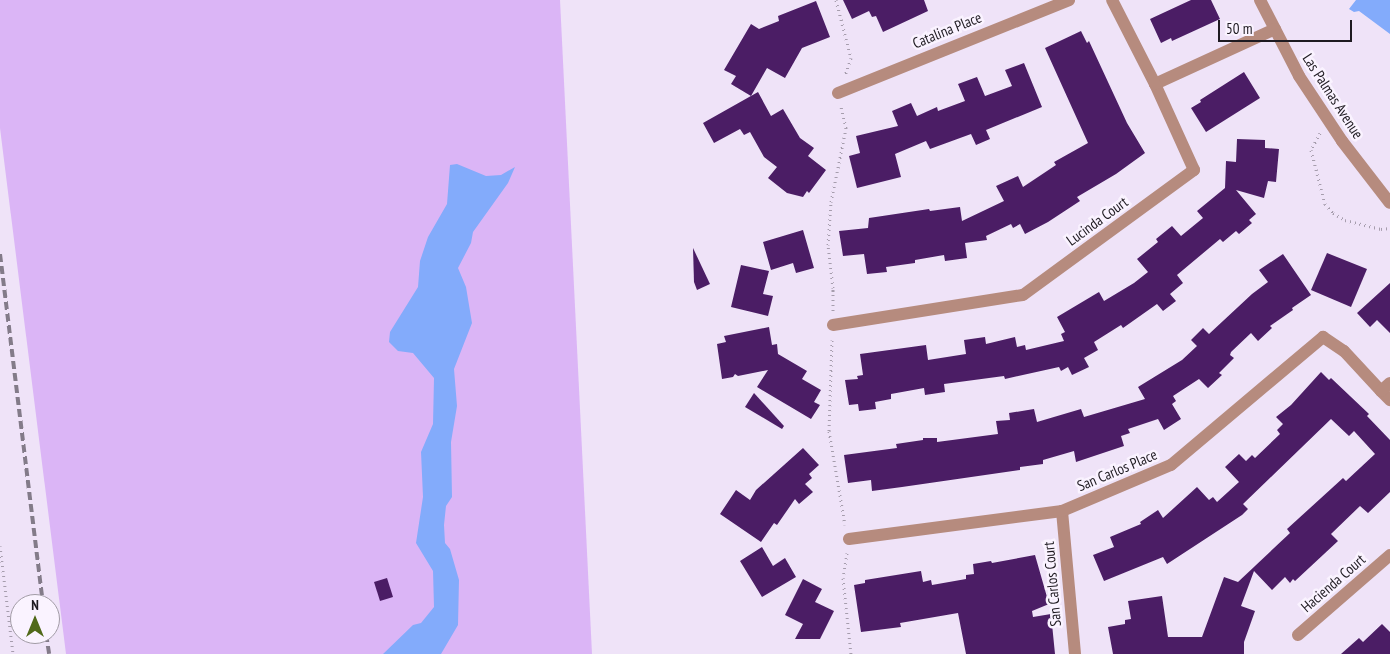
<!DOCTYPE html>
<style>
body{margin:0}
#map{position:relative;width:1390px;height:654px;overflow:hidden;background:#efe3f8;font-family:"PT Sans Narrow",sans-serif}
div>[style]{position:absolute}
.green>*{inset:0;background:#dbb5f6}
.water>*{inset:0;background:#83abfb}
.building>*{inset:0;background:#4b1d65}
.path>*{height:3px;margin-top:-1.5px;transform-origin:0;background:repeating-linear-gradient(90deg,#a69dad 0 1px,transparent 0 5px)}
.minor>*{height:12px;margin:-6px;padding:0 6px;transform-origin:6px;border-radius:6px;background:#b68b7e}
.rail>*{height:4px;margin-top:-2px;transform-origin:0;background:repeating-linear-gradient(90deg,#837b89 0 8px,transparent 0 12px)}
span{translate:-50% -50%;white-space:nowrap;text-align:center;line-height:1.15;-webkit-text-stroke:5px #faf3ff;paint-order:stroke}
.street-label{font-size:15px;color:#1e1a21}
.north{position:absolute;left:10px;top:594px;width:50px;height:50px;box-sizing:border-box;background:#faf3ff;border:1px solid #a29ca6;border-radius:50%;rotate:0deg;font-size:14px;font-weight:700;line-height:20px;text-align:center;color:#1e1a21}
.north::after{content:'';display:block;margin:auto;width:18px;height:22px;background:#51691a;clip-path:polygon(50% 0,100% 100%,50% 72%,0 100%)}
.scale{position:absolute;left:1218px;top:20px;width:134px;height:22px;box-sizing:border-box;border:2px solid #1e1a21;border-top:0;padding-left:6px;font-size:15px;line-height:18px;white-space:nowrap;color:#1e1a21;-webkit-text-stroke:4px #faf3ff;paint-order:stroke}
</style>
<div id="map">
<div class="green">
<i style="clip-path:polygon(0 0,560px 0,592px 654px,66px 654px,0 128px)"></i>
</div>
<div class="water">
<i style="clip-path:polygon(1356px 0,1390px 0,1390px 34px,1359px 11px,1354px 12px,1349px 9px)"></i>
<i style="clip-path:polygon(457px 164px,486px 176px,501px 175px,515px 167px,508px 183px,473px 232px,471px 243px,458px 268px,466px 287px,472px 323px,454px 369px,457px 406px,451px 442px,452px 497px,446px 506px,444px 525px,445px 543px,450px 549px,459px 580px,458px 625px,441px 654px,383px 654px,413px 625px,421px 623px,434px 607px,433px 571px,416px 543px,423px 497px,421px 452px,433px 424px,434px 378px,413px 353px,398px 351px,389px 342px,390px 332px,418px 287px,420px 261px,428px 237px,447px 204px,450px 165px)"></i>
</div>
<div class="building">
<i style="clip-path:polygon(843px 0,924px 0,928px 11px,883px 32px,876px 16px,872px 17px,869px 11px,852px 19px)"></i>
<i style="clip-path:polygon(1191px 0,1211px 0,1220px 19px,1172px 41px,1171px 38px,1161px 43px,1150px 19px)"></i>
<i style="clip-path:polygon(816px 1px,830px 37px,802px 48px,785px 78px,767px 68px,751px 96px,731px 84px,736px 76px,724px 70px,751px 24px,759px 29px,779px 21px,778px 16px)"></i>
<i style="clip-path:polygon(1081px 31px,1087px 43px,1089px 41px,1127px 123px,1145px 153px,1116px 174px,1077px 197px,1080px 201px,1048px 222px,1025px 234px,1020px 224px,1013px 228px,1011px 224px,986px 236px,987px 240px,965px 243px,967px 258px,945px 261px,944px 255px,915px 260px,915px 263px,886px 267px,887px 272px,867px 274px,864px 254px,843px 256px,839px 231px,868px 228px,869px 218px,929px 209px,930px 211px,960px 207px,962px 221px,1004px 201px,996px 186px,1018px 176px,1023px 187px,1056px 165px,1054px 162px,1088px 143px,1045px 48px)"></i>
<i style="clip-path:polygon(1024px 63px,1042px 107px,986px 130px,990px 139px,976px 145px,971px 134px,930px 149px,926px 141px,895px 154px,901px 177px,857px 188px,849px 156px,860px 153px,856px 136px,898px 126px,892px 111px,911px 103px,917px 116px,937px 107px,938px 111px,965px 101px,958px 84px,977px 77px,985px 96px,1012px 86px,1005px 70px)"></i>
<i style="clip-path:polygon(1244px 72px,1260px 98px,1206px 132px,1191px 108px,1201px 102px,1200px 100px)"></i>
<i style="clip-path:polygon(758px 92px,771px 116px,783px 109px,800px 138px,814px 148px,808px 156px,826px 170px,809px 193px,807px 191px,803px 197px,787px 193px,768px 178px,777px 167px,764px 157px,750px 132px,744px 135px,740px 129px,714px 143px,703px 123px)"></i>
<i style="clip-path:polygon(1237px 139px,1265px 140px,1265px 148px,1279px 149px,1276px 182px,1268px 181px,1264px 198px,1236px 190px,1256px 214px,1249px 220px,1252px 223px,1239px 234px,1236px 231px,1223px 242px,1220px 239px,1177px 275px,1183px 283px,1170px 294px,1176px 301px,1163px 311px,1157px 304px,1123px 328px,1121px 325px,1094px 342px,1098px 350px,1084px 358px,1089px 367px,1072px 375px,1068px 367px,1061px 371px,1059px 367px,1005px 379px,1004px 376px,944px 384px,945px 392px,925px 395px,924px 388px,891px 394px,891px 399px,875px 402px,876px 409px,859px 411px,858px 404px,849px 405px,845px 380px,858px 379px,857px 376px,863px 375px,860px 354px,926px 345px,928px 360px,966px 354px,964px 340px,985px 337px,986px 344px,1015px 337px,1017px 347px,1025px 345px,1026px 350px,1064px 341px,1061px 334px,1065px 332px,1057px 317px,1099px 292px,1104px 301px,1134px 283px,1148px 272px,1137px 259px,1158px 242px,1156px 239px,1172px 226px,1181px 236px,1203px 218px,1197px 211px,1225px 188px,1226px 161px,1236px 162px)"></i>
<i style="clip-path:polygon(803px 230px,814px 268px,796px 273px,793px 263px,771px 270px,763px 242px)"></i>
<i style="clip-path:polygon(693px 248px,710px 284px,697px 290px,694px 282px)"></i>
<i style="clip-path:polygon(1327px 253px,1367px 269px,1351px 307px,1311px 290px)"></i>
<i style="clip-path:polygon(1283px 254px,1311px 295px,1292px 308px,1293px 310px,1270px 326px,1272px 328px,1258px 341px,1251px 333px,1231px 352px,1230px 355px,1234px 358px,1219px 373px,1222px 375px,1208px 388px,1199px 379px,1173px 396px,1176px 401px,1172px 404px,1181px 419px,1164px 430px,1158px 419px,1128px 429px,1130px 433px,1121px 436px,1124px 446px,1076px 462px,1074px 451px,1043px 460px,1043px 464px,1020px 467px,1020px 470px,902px 487px,872px 491px,871px 480px,848px 483px,844px 455px,897px 448px,896px 444px,923px 440px,923px 438px,937px 438px,937px 442px,998px 434px,996px 421px,1010px 420px,1009px 413px,1034px 409px,1037px 422px,1081px 409px,1084px 417px,1145px 399px,1138px 387px,1182px 360px,1197px 346px,1191px 340px,1203px 328px,1209px 334px,1252px 294px,1268px 282px,1259px 270px)"></i>
<i style="clip-path:polygon(741px 265px,769px 271px,763px 294px,773px 296px,768px 316px,731px 307px)"></i>
<i style="clip-path:polygon(1390px 283px,1390px 333px,1377px 320px,1370px 327px,1357px 313px)"></i>
<i style="clip-path:polygon(769px 327px,772px 345px,777px 344px,778px 354px,807px 371px,802px 379px,821px 390px,814px 402px,820px 405px,811px 419px,757px 387px,768px 370px,738px 376px,735px 374px,733px 377px,722px 379px,717px 344px,726px 342px,724px 336px)"></i>
<i style="clip-path:polygon(1321px 372px,1329px 380px,1331px 378px,1369px 414px,1367px 416px,1390px 440px,1390px 492px,1368px 513px,1360px 506px,1331px 534px,1338px 541px,1295px 581px,1293px 579px,1290px 583px,1285px 577px,1272px 590px,1254px 571px,1241px 606px,1255px 611px,1244px 642px,1244px 654px,1113px 654px,1108px 627px,1125px 624px,1125px 620px,1131px 619px,1128px 601px,1162px 596px,1168px 637px,1202px 637px,1224px 577px,1238px 582px,1290px 533px,1287px 529px,1343px 478px,1346px 481px,1375px 454px,1354px 431px,1349px 436px,1331px 419px,1243px 504px,1248px 509px,1242px 515px,1167px 564px,1163px 557px,1104px 581px,1093px 555px,1114px 547px,1110px 537px,1141px 524px,1140px 522px,1158px 510px,1163px 518px,1197px 487px,1209px 500px,1213px 497px,1217px 502px,1239px 482px,1225px 467px,1239px 454px,1246px 461px,1252px 455px,1255px 458px,1280px 434px,1277px 430px,1283px 424px,1276px 417px,1291px 405px)"></i>
<i style="clip-path:polygon(754px 393px,784px 426px,782px 429px,745px 407px)"></i>
<i style="clip-path:polygon(803px 448px,819px 465px,809px 474px,812px 478px,805px 484px,813px 492px,799px 504px,795px 499px,777px 525px,774px 523px,761px 542px,720px 514px,736px 490px,750px 500px,756px 490px)"></i>
<i style="clip-path:polygon(762px 547px,773px 566px,785px 558px,796px 577px,762px 597px,740px 561px)"></i>
<i style="clip-path:polygon(1035px 555px,1049px 604px,1032px 611px,1033px 617px,1051px 614px,1055px 654px,966px 654px,958px 613px,900px 623px,901px 627px,861px 632px,854px 585px,865px 583px,865px 580px,921px 571px,923px 582px,931px 580px,932px 585px,966px 579px,966px 575px,974px 574px,973px 564px,991px 561px,992px 563px)"></i>
<i style="clip-path:polygon(387px 578px,393px 597px,380px 601px,374px 582px)"></i>
<i style="clip-path:polygon(803px 579px,822px 589px,815px 602px,834px 611px,820px 639px,795px 639px,803px 624px,785px 615px)"></i>
<i style="clip-path:polygon(1382px 624px,1390px 632px,1390px 654px,1341px 654px,1359px 638px,1363px 642px)"></i>
</div>
<div class="path">
<i style="left:836px;top:0;width:60px;rotate:75.5deg"></i>
<i style="left:851px;top:58px;width:18px;rotate:109deg"></i>
<i style="left:1320px;top:133px;width:19px;rotate:118deg"></i>
<i style="left:1311px;top:150px;width:56px;rotate:75.5deg"></i>
<i style="left:1325px;top:204px;width:12px;rotate:48deg"></i>
<i style="left:1333px;top:213px;width:14px;rotate:30deg"></i>
<i style="left:1345px;top:220px;width:37px;rotate:14deg"></i>
<i style="left:1381px;top:229px;width:9px;rotate:-6deg"></i>
<i style="left:833px;top:311px;width:23px;rotate:-90deg"></i>
<i style="left:833px;top:288px;width:43px;rotate:-96.6deg"></i>
<i style="left:828px;top:245px;width:43px;rotate:-86deg"></i>
<i style="left:831px;top:202px;width:76px;rotate:-78.5deg"></i>
<i style="left:846px;top:128px;width:22px;rotate:-103deg"></i>
<i style="left:832px;top:340px;width:91px;rotate:91.9deg"></i>
<i style="left:829px;top:431px;width:95px;rotate:80.3deg"></i>
<i style="left:0;top:546px;width:109px;rotate:83.1deg"></i>
<i style="left:847px;top:553px;width:25px;rotate:99deg"></i>
<i style="left:843px;top:578px;width:76px;rotate:84deg"></i>
</div>
<div class="minor">
<i style="left:1260px;top:0;width:85px;rotate:62.8deg"></i>
<i style="left:1299px;top:76px;width:78px;rotate:56.5deg"></i>
<i style="left:1342px;top:141px;width:78px;rotate:52.3deg"></i>
<i style="left:1155px;top:84px;width:132px;rotate:-24.6deg"></i>
<i style="left:838px;top:93px;width:249px;rotate:-21.9deg"></i>
<i style="left:833px;top:325px;width:192px;rotate:-9deg"></i>
<i style="left:1023px;top:295px;width:212px;rotate:-36.2deg"></i>
<i style="left:1194px;top:170px;width:94px;rotate:-114.4deg"></i>
<i style="left:1155px;top:84px;width:94px;rotate:-117.1deg"></i>
<i style="left:1381px;top:391px;width:13px;rotate:45deg"></i>
<i style="left:1062px;top:511px;width:144px;rotate:84.8deg"></i>
<i style="left:849px;top:539px;width:215px;rotate:-7.5deg"></i>
<i style="left:1062px;top:511px;width:118px;rotate:-22.9deg"></i>
<i style="left:1171px;top:465px;width:199px;rotate:-40.1deg"></i>
<i style="left:1323px;top:337px;width:25px;rotate:34deg"></i>
<i style="left:1344px;top:351px;width:54px;rotate:47.2deg"></i>
<i style="left:1381px;top:391px;width:12px;rotate:-42deg"></i>
<i style="left:1298px;top:635px;width:122px;rotate:-41deg"></i>
</div>
<div class="rail">
<i style="left:0;top:254px;width:353px;rotate:83deg"></i>
<i style="left:46px;top:634px;width:20px;rotate:81deg"></i>
</div>
<div class="street-label">
<span style="left:947px;top:30px;rotate:-22deg">Catalina Place</span>
<span style="left:1333px;top:96px;rotate:57deg">Las Palmas Avenue</span>
<span style="left:1097px;top:221px;rotate:-36deg">Lucinda Court</span>
<span style="left:1117px;top:470px;rotate:-23deg">San Carlos Place</span>
<span style="left:1333px;top:583px;rotate:-41deg">Hacienda Court</span>
<span style="left:1052px;top:584px;rotate:-95deg">San Carlos Court</span>
</div>
<div class="north">N</div>
<div class="scale">50 m</div>
</div>
